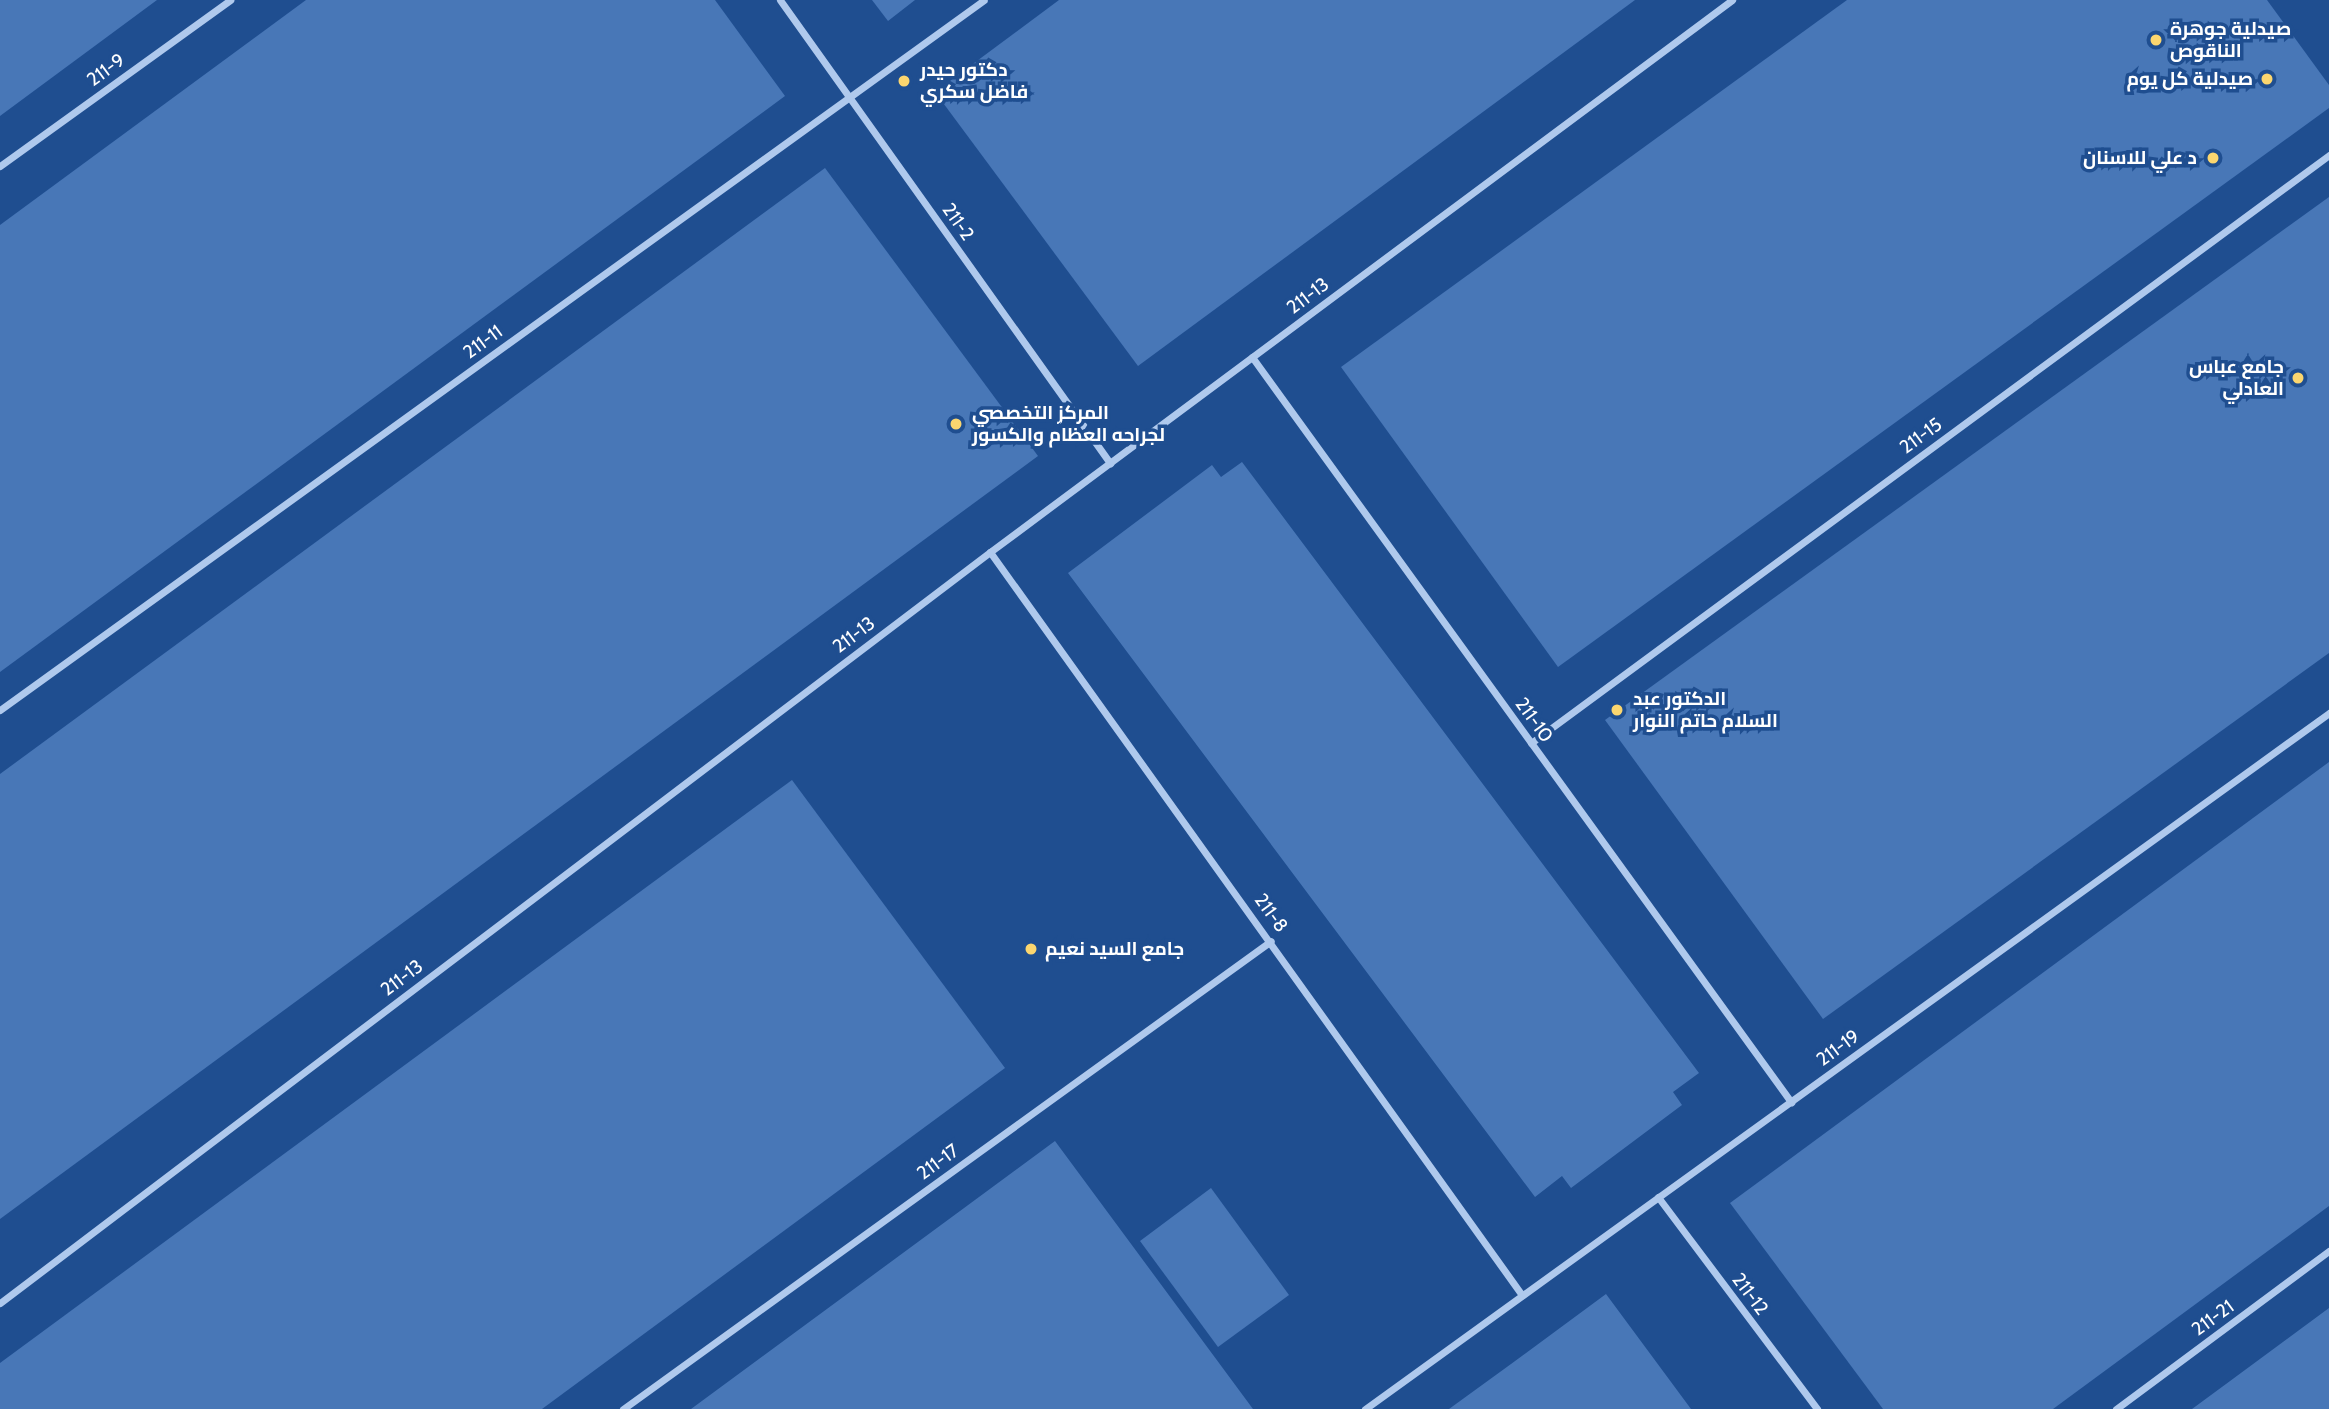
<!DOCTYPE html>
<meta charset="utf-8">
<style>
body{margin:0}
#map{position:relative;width:2329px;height:1409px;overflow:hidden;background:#1f4e90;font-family:Cabin,Cairo,sans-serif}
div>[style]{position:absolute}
.building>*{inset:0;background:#4877b7}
.street>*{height:7px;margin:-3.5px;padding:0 3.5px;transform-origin:3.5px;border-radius:3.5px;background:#afc9ed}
.dots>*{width:19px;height:19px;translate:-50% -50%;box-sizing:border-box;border:4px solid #1f4e90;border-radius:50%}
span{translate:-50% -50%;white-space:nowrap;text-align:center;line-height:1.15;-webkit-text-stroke:7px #1f4e90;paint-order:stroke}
.poi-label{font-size:19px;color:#fff;font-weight:700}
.left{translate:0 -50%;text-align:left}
.right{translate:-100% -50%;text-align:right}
.street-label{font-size:19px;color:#fff}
</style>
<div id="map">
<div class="building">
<i style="clip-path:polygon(0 0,157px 0,0 116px)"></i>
<i style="clip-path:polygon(306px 0,715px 0,785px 96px,0 672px,0 225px)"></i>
<i style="clip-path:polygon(872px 0,915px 0,888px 21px)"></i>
<i style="clip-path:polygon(1059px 0,1635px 0,1138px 366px,935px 92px)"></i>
<i style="clip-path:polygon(1847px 0,2267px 0,2329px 85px,2329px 108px,1558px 667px,1341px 367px)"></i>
<i style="clip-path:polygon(825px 168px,1038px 456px,0 1219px,0 774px)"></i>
<i style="clip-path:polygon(2329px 197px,2329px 653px,1823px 1019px,1605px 720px)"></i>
<i style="clip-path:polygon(1242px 462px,1699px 1073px,1673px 1092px,1682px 1105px,1571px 1188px,1562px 1176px,1535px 1197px,1068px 573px,1212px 465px,1221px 477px)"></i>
<i style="clip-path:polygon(2329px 762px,2329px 1206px,2053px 1409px,1883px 1409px,1730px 1203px)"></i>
<i style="clip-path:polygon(792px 780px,1005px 1068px,542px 1409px,0 1409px,0 1363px)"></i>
<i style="clip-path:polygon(1055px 1141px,1253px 1409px,691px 1409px,960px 1211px)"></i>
<i style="clip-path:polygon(1211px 1188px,1289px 1295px,1218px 1347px,1140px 1241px)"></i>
<i style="clip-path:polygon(1606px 1294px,1691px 1409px,1449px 1409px,1511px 1364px)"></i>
<i style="clip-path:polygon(2329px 1308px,2329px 1409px,2192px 1409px,2226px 1384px)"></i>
</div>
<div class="street">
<i style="left:780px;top:0;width:569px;rotate:54.52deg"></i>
<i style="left:0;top:166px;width:284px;rotate:-35.8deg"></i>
<i style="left:1252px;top:357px;width:920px;rotate:54.11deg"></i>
<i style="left:990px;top:552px;width:914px;rotate:54.4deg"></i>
<i style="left:0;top:710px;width:1213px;rotate:-35.81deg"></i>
<i style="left:1531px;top:743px;width:991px;rotate:-36.38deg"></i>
<i style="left:1658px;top:1197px;width:265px;rotate:53.1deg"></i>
<i style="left:0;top:1303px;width:1243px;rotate:-37.18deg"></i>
<i style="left:990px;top:552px;width:925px;rotate:-36.65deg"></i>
<i style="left:623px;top:1409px;width:799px;rotate:-35.84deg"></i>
<i style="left:1365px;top:1409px;width:1189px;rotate:-35.83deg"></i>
<i style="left:2116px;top:1409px;width:265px;rotate:-36.6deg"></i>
</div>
<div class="dots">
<i style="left:2156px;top:40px;background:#fbd66f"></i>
<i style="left:2267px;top:79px;background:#fbd66f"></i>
<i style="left:904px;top:81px;background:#fbd66f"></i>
<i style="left:2213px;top:158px;background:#fbd66f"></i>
<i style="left:2298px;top:378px;background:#fbd66f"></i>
<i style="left:956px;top:424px;background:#fbd66f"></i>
<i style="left:1617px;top:710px;background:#fbd66f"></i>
<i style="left:1031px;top:949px;background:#fbd66f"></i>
</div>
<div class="poi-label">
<span class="left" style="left:2170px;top:40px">صيدلية جوهرة<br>الناقوص</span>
<span class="left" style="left:920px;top:81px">دكتور حيدر<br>فاضل سكري</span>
<span class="right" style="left:2253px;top:79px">صيدلية كل يوم</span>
<span class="right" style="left:2197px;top:158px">د علي للاسنان</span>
<span class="right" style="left:2284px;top:378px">جامع عباس<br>العادلي</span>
<span class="left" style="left:972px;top:424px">المركز التخصصي<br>لجراحه العظام والكسور</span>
<span class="left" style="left:1633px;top:710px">الدكتور عبد<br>السلام حاتم النوار</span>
<span class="left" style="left:1045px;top:949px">جامع السید نعیم</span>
</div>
<div class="street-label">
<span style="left:106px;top:70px;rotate:-36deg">211-9</span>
<span style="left:958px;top:222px;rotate:55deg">211-2</span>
<span style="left:1308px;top:296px;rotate:-37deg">211-13</span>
<span style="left:483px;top:342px;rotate:-36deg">211-11</span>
<span style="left:1921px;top:436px;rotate:-36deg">211-15</span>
<span style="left:854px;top:635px;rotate:-37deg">211-13</span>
<span style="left:1534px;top:720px;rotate:54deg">211-10</span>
<span style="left:1271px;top:913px;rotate:54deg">211-8</span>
<span style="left:402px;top:978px;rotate:-37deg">211-13</span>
<span style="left:1838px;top:1048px;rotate:-36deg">211-19</span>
<span style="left:938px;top:1162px;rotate:-36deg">211-17</span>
<span style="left:1750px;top:1294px;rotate:53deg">211-12</span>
<span style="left:2213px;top:1318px;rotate:-36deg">211-21</span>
</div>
</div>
